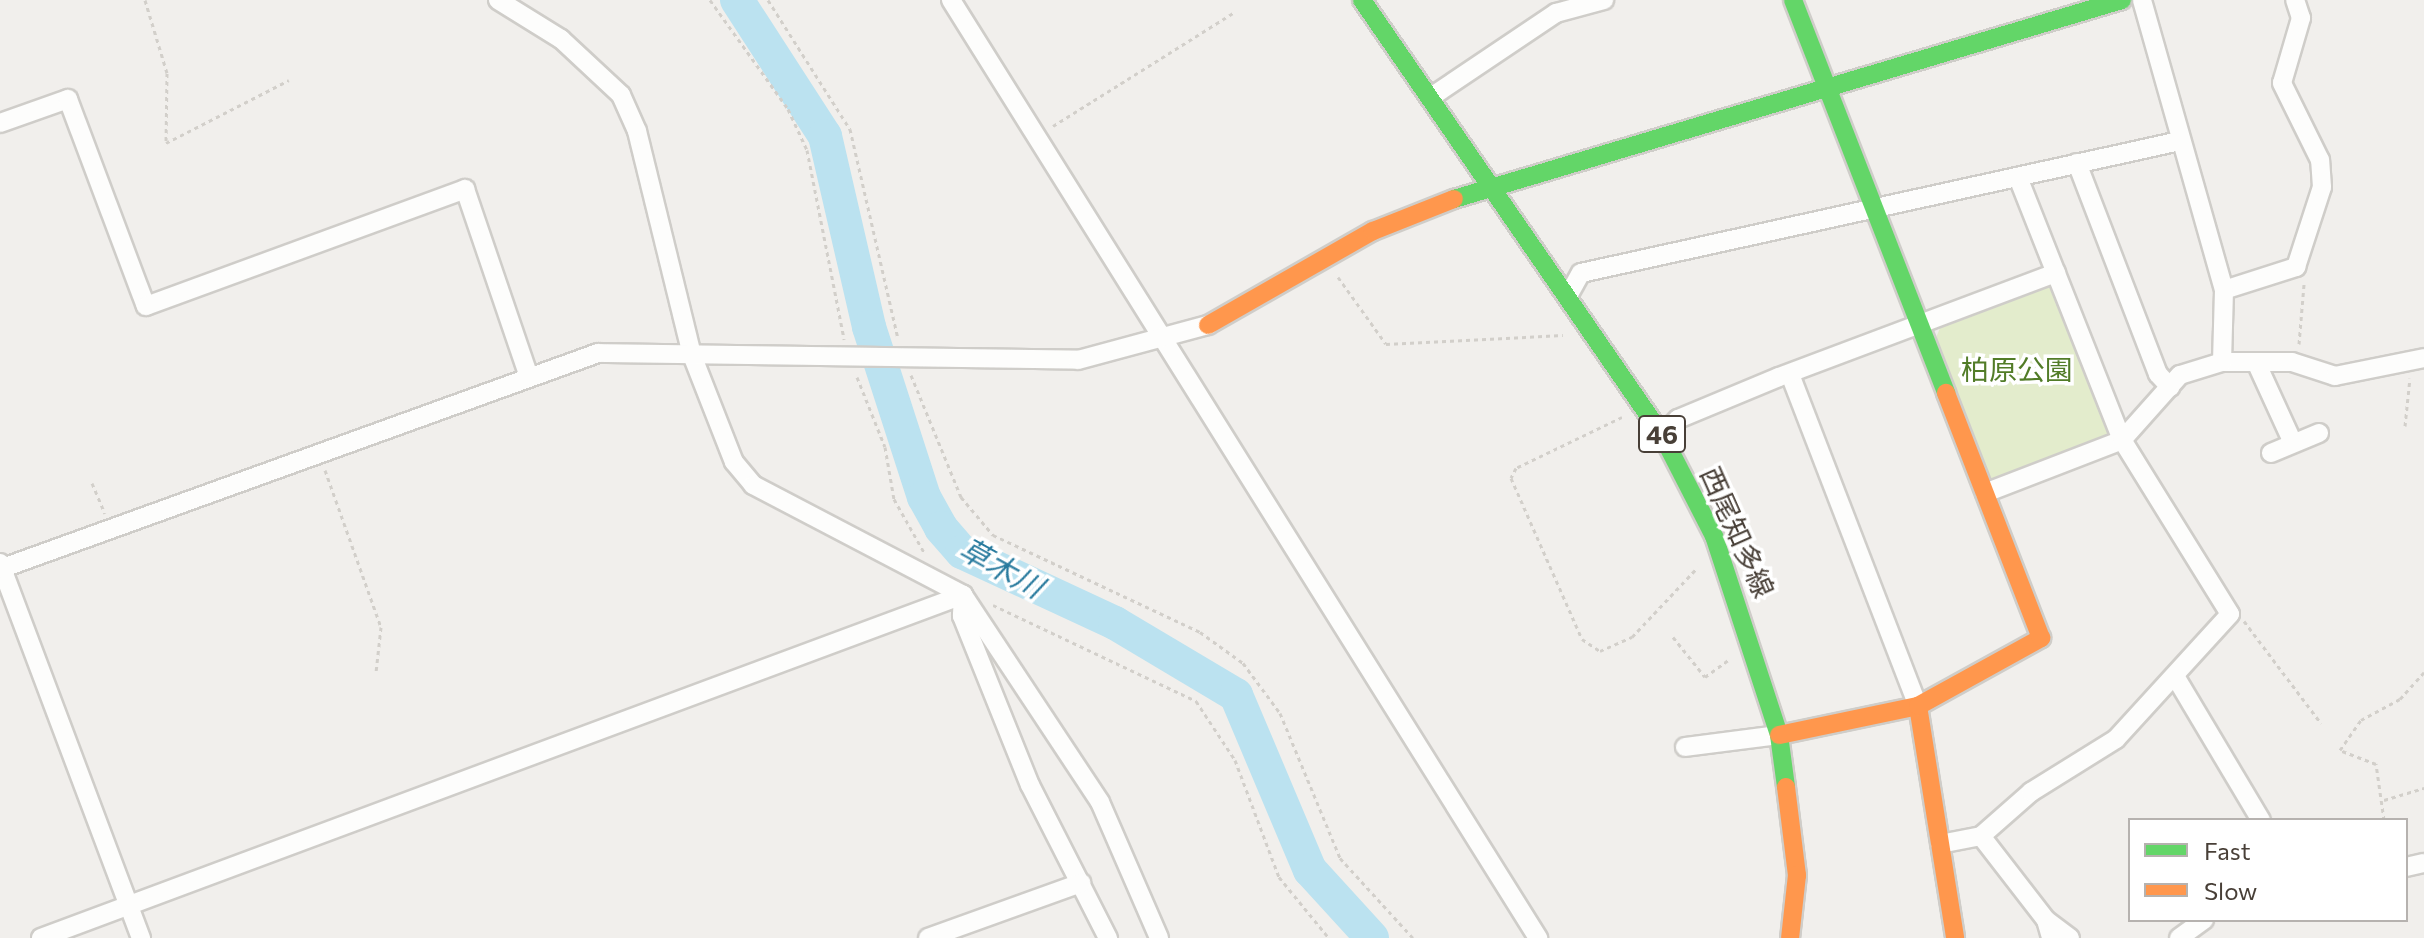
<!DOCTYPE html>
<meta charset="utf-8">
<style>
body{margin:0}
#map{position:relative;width:2424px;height:938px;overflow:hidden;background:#f1efec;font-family:Commissioner,"Noto Sans JP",sans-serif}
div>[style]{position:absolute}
.green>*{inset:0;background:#e3eccc}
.river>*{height:34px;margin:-17px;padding:0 17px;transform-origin:17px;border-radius:17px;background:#bbe2f0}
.path>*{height:3px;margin-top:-1.5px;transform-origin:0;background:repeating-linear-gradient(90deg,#d2cfca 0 4px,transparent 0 8px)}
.roads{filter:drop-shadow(2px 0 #cfcdc9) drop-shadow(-2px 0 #cfcdc9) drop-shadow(0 2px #cfcdc9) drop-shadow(0 -2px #cfcdc9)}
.street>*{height:18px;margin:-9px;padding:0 9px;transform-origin:9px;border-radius:9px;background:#fdfdfc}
.fast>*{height:18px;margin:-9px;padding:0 9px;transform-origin:9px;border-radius:9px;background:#63d668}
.slow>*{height:18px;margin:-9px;padding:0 9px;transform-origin:9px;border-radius:9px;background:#ff974d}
span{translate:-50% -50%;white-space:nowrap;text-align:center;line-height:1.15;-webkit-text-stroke:7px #fff;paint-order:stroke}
.shield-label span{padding:2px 6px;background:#fff;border:2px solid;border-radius:6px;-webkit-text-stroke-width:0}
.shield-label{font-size:26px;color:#483f37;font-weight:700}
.park-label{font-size:28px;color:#527c28}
.street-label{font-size:28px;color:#483f37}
.water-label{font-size:30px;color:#297b9e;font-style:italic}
.legend{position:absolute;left:2128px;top:818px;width:280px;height:104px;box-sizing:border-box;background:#fff;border:2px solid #b6b2af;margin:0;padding:10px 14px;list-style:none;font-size:24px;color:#483f37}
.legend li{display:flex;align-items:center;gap:16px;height:40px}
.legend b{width:40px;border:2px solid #b6b2af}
</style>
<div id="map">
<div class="green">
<i style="clip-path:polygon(2056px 273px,2113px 438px,1993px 484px,1933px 345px,1942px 323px)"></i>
</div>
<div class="river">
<i style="left:737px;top:0;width:162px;rotate:57.1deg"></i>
<i style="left:825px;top:136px;width:196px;rotate:77deg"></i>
<i style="left:869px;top:327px;width:179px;rotate:72.1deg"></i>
<i style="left:924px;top:497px;width:35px;rotate:61deg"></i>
<i style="left:941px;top:528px;width:32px;rotate:49deg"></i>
<i style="left:962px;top:552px;width:169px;rotate:24.9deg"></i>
<i style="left:1115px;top:623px;width:141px;rotate:30.8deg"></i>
<i style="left:1236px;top:695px;width:190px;rotate:67.1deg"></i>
<i style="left:1310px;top:870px;width:92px;rotate:47.6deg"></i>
</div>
<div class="path">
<i style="left:145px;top:0;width:76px;rotate:73.2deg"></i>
<i style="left:167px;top:73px;width:70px;rotate:90.8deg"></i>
<i style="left:166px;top:143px;width:138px;rotate:-27.1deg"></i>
<i style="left:710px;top:0;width:134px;rotate:54.4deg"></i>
<i style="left:788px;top:109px;width:45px;rotate:65.1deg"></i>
<i style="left:807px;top:150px;width:193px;rotate:78.9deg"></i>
<i style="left:768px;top:0;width:153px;rotate:57.6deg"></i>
<i style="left:850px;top:129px;width:214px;rotate:77.1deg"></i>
<i style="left:1053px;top:126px;width:213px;rotate:-32.1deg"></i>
<i style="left:1338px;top:277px;width:82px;rotate:54.4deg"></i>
<i style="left:1386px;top:344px;width:177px;rotate:-2.9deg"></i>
<i style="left:2299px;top:344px;width:60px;rotate:-85.2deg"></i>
<i style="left:911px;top:375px;width:132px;rotate:67.7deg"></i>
<i style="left:961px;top:497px;width:50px;rotate:49.9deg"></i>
<i style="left:993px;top:535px;width:229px;rotate:25.1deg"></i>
<i style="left:1200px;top:632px;width:53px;rotate:35.8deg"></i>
<i style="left:1243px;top:663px;width:62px;rotate:53.5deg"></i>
<i style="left:1280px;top:713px;width:157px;rotate:67.5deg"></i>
<i style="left:1340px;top:858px;width:108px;rotate:47.6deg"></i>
<i style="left:857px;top:377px;width:75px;rotate:68.2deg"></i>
<i style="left:885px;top:447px;width:53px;rotate:80.2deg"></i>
<i style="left:894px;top:499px;width:63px;rotate:60.6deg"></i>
<i style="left:1622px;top:417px;width:118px;rotate:154.3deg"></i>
<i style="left:1516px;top:468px;width:11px;rotate:117deg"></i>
<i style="left:1511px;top:478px;width:176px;rotate:66.2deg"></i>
<i style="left:1582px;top:639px;width:22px;rotate:34deg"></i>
<i style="left:1600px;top:651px;width:35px;rotate:-24deg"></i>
<i style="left:1632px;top:637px;width:96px;rotate:-46.7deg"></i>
<i style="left:2405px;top:426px;width:48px;rotate:-84.1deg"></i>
<i style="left:325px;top:470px;width:167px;rotate:70.4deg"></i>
<i style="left:381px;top:627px;width:45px;rotate:96.3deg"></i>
<i style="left:92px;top:483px;width:33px;rotate:67deg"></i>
<i style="left:993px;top:605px;width:225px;rotate:25.3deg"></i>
<i style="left:1196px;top:701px;width:71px;rotate:56.5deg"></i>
<i style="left:1235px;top:760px;width:125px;rotate:69.4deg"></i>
<i style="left:1279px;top:877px;width:79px;rotate:50.7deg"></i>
<i style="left:2244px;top:621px;width:128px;rotate:53deg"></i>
<i style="left:1673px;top:637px;width:51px;rotate:51.3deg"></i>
<i style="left:1705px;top:677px;width:31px;rotate:-36deg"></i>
<i style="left:2384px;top:800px;width:42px;rotate:-16.7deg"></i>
<i style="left:2384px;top:820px;width:57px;rotate:-98.1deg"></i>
<i style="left:2376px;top:764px;width:39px;rotate:-159deg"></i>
<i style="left:2340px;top:750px;width:37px;rotate:-55deg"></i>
<i style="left:2361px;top:720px;width:44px;rotate:-28.3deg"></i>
<i style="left:2400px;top:699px;width:36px;rotate:-48deg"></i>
</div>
<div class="roads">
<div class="street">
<i style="left:498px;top:0;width:74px;rotate:31.8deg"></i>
<i style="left:561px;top:39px;width:82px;rotate:43deg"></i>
<i style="left:621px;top:95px;width:39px;rotate:66deg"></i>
<i style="left:637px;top:131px;width:231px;rotate:76.2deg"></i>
<i style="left:692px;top:355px;width:115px;rotate:68.6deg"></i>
<i style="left:734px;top:462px;width:30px;rotate:50deg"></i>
<i style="left:753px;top:485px;width:237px;rotate:27.6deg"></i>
<i style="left:963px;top:595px;width:248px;rotate:56.5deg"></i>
<i style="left:1100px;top:802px;width:148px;rotate:66.5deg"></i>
<i style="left:951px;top:0;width:1107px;rotate:57.96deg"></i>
<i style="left:1431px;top:97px;width:151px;rotate:-33.9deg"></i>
<i style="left:1556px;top:13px;width:50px;rotate:-15.2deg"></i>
<i style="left:0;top:123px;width:72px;rotate:-19.4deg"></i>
<i style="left:68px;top:99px;width:221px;rotate:69.4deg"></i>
<i style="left:146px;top:306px;width:340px;rotate:-20.1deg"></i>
<i style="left:465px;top:189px;width:195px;rotate:71.2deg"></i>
<i style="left:2077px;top:163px;width:226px;rotate:69deg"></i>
<i style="left:2158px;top:374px;width:18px;rotate:47deg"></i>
<i style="left:2224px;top:290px;width:76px;rotate:-17.7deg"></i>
<i style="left:2296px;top:267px;width:84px;rotate:-72deg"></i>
<i style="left:2322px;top:187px;width:27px;rotate:-94deg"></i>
<i style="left:2320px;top:160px;width:86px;rotate:-116.3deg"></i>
<i style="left:2282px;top:83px;width:68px;rotate:-73.7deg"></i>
<i style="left:2301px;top:18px;width:19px;rotate:-108deg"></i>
<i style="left:1568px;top:296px;width:26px;rotate:-61deg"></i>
<i style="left:1581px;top:273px;width:613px;rotate:-12.43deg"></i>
<i style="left:2222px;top:362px;width:34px"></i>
<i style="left:2256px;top:362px;width:89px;rotate:65.4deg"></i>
<i style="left:2256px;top:362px;width:36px"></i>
<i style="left:2292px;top:362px;width:45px;rotate:18deg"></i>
<i style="left:2335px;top:376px;width:91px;rotate:-11.4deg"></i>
<i style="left:1791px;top:377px;width:353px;rotate:68.9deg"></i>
<i style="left:1662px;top:435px;width:23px;rotate:-45deg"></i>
<i style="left:1678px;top:419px;width:109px;rotate:-22.6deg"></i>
<i style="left:1779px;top:377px;width:296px;rotate:-20.6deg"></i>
<i style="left:2271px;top:453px;width:52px;rotate:-22.6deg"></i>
<i style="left:1985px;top:493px;width:147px;rotate:-21.1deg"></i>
<i style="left:2122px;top:440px;width:283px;rotate:-111.6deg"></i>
<i style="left:0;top:563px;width:401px;rotate:69.4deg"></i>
<i style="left:0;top:569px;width:636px;rotate:-19.86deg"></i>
<i style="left:598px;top:353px;width:480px;rotate:0.8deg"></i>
<i style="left:1078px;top:360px;width:135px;rotate:-15.1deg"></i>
<i style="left:963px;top:595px;width:21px;rotate:93deg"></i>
<i style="left:962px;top:616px;width:182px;rotate:68.1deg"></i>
<i style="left:1030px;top:785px;width:172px;rotate:63deg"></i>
<i style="left:2175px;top:676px;width:168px;rotate:59.2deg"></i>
<i style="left:1685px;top:747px;width:95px;rotate:-7.3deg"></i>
<i style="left:1981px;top:836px;width:106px;rotate:52.3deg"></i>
<i style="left:2046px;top:920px;width:19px;rotate:74deg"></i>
<i style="left:1940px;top:844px;width:42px;rotate:-11deg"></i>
<i style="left:1981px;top:836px;width:67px;rotate:-41.3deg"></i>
<i style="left:2031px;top:792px;width:100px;rotate:-31.9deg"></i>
<i style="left:2116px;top:739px;width:169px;rotate:-47.6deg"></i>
<i style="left:2230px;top:614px;width:205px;rotate:-121.8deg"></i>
<i style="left:2122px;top:440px;width:87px;rotate:-48.3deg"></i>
<i style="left:2180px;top:375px;width:44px;rotate:-17.2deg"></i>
<i style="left:2222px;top:362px;width:72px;rotate:-88.4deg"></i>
<i style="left:2224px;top:290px;width:301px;rotate:-105.8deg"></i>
<i style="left:2406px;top:867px;width:18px;rotate:-13deg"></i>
<i style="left:2046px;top:920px;width:30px;rotate:37deg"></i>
<i style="left:41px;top:938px;width:984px;rotate:-20.41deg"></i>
<i style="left:928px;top:938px;width:163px;rotate:-19.8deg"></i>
<i style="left:2179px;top:938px;width:31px;rotate:-36deg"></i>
</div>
<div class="fast">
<i style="left:1362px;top:0;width:528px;rotate:55.41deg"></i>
<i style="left:1662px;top:435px;width:114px;rotate:62.8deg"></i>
<i style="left:1714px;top:536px;width:209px;rotate:71.9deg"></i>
<i style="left:1779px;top:735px;width:52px;rotate:82.3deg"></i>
<i style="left:1793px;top:0;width:422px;rotate:68.7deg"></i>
<i style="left:1454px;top:199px;width:697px;rotate:-16.59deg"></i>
</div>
<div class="slow">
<i style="left:1208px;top:325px;width:190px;rotate:-29.7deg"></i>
<i style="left:1373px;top:231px;width:87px;rotate:-21.6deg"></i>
<i style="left:1918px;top:706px;width:235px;rotate:80.9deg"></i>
<i style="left:1779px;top:735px;width:142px;rotate:-11.8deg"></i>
<i style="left:1918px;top:706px;width:141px;rotate:-28.9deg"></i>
<i style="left:2041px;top:638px;width:263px;rotate:-111.2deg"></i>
<i style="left:1786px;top:787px;width:89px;rotate:82.9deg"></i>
<i style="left:1797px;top:875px;width:63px;rotate:96.3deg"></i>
</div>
</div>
<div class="shield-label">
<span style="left:1662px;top:434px">46</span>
</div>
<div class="park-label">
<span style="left:2017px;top:369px">柏原公園</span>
</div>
<div class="street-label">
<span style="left:1738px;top:532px;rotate:66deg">西尾知多線</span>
</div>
<div class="water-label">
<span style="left:1002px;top:567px;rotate:29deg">草木川</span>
</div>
<ul class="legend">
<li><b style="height:10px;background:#63d668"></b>Fast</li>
<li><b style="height:10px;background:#ff974d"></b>Slow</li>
</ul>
</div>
